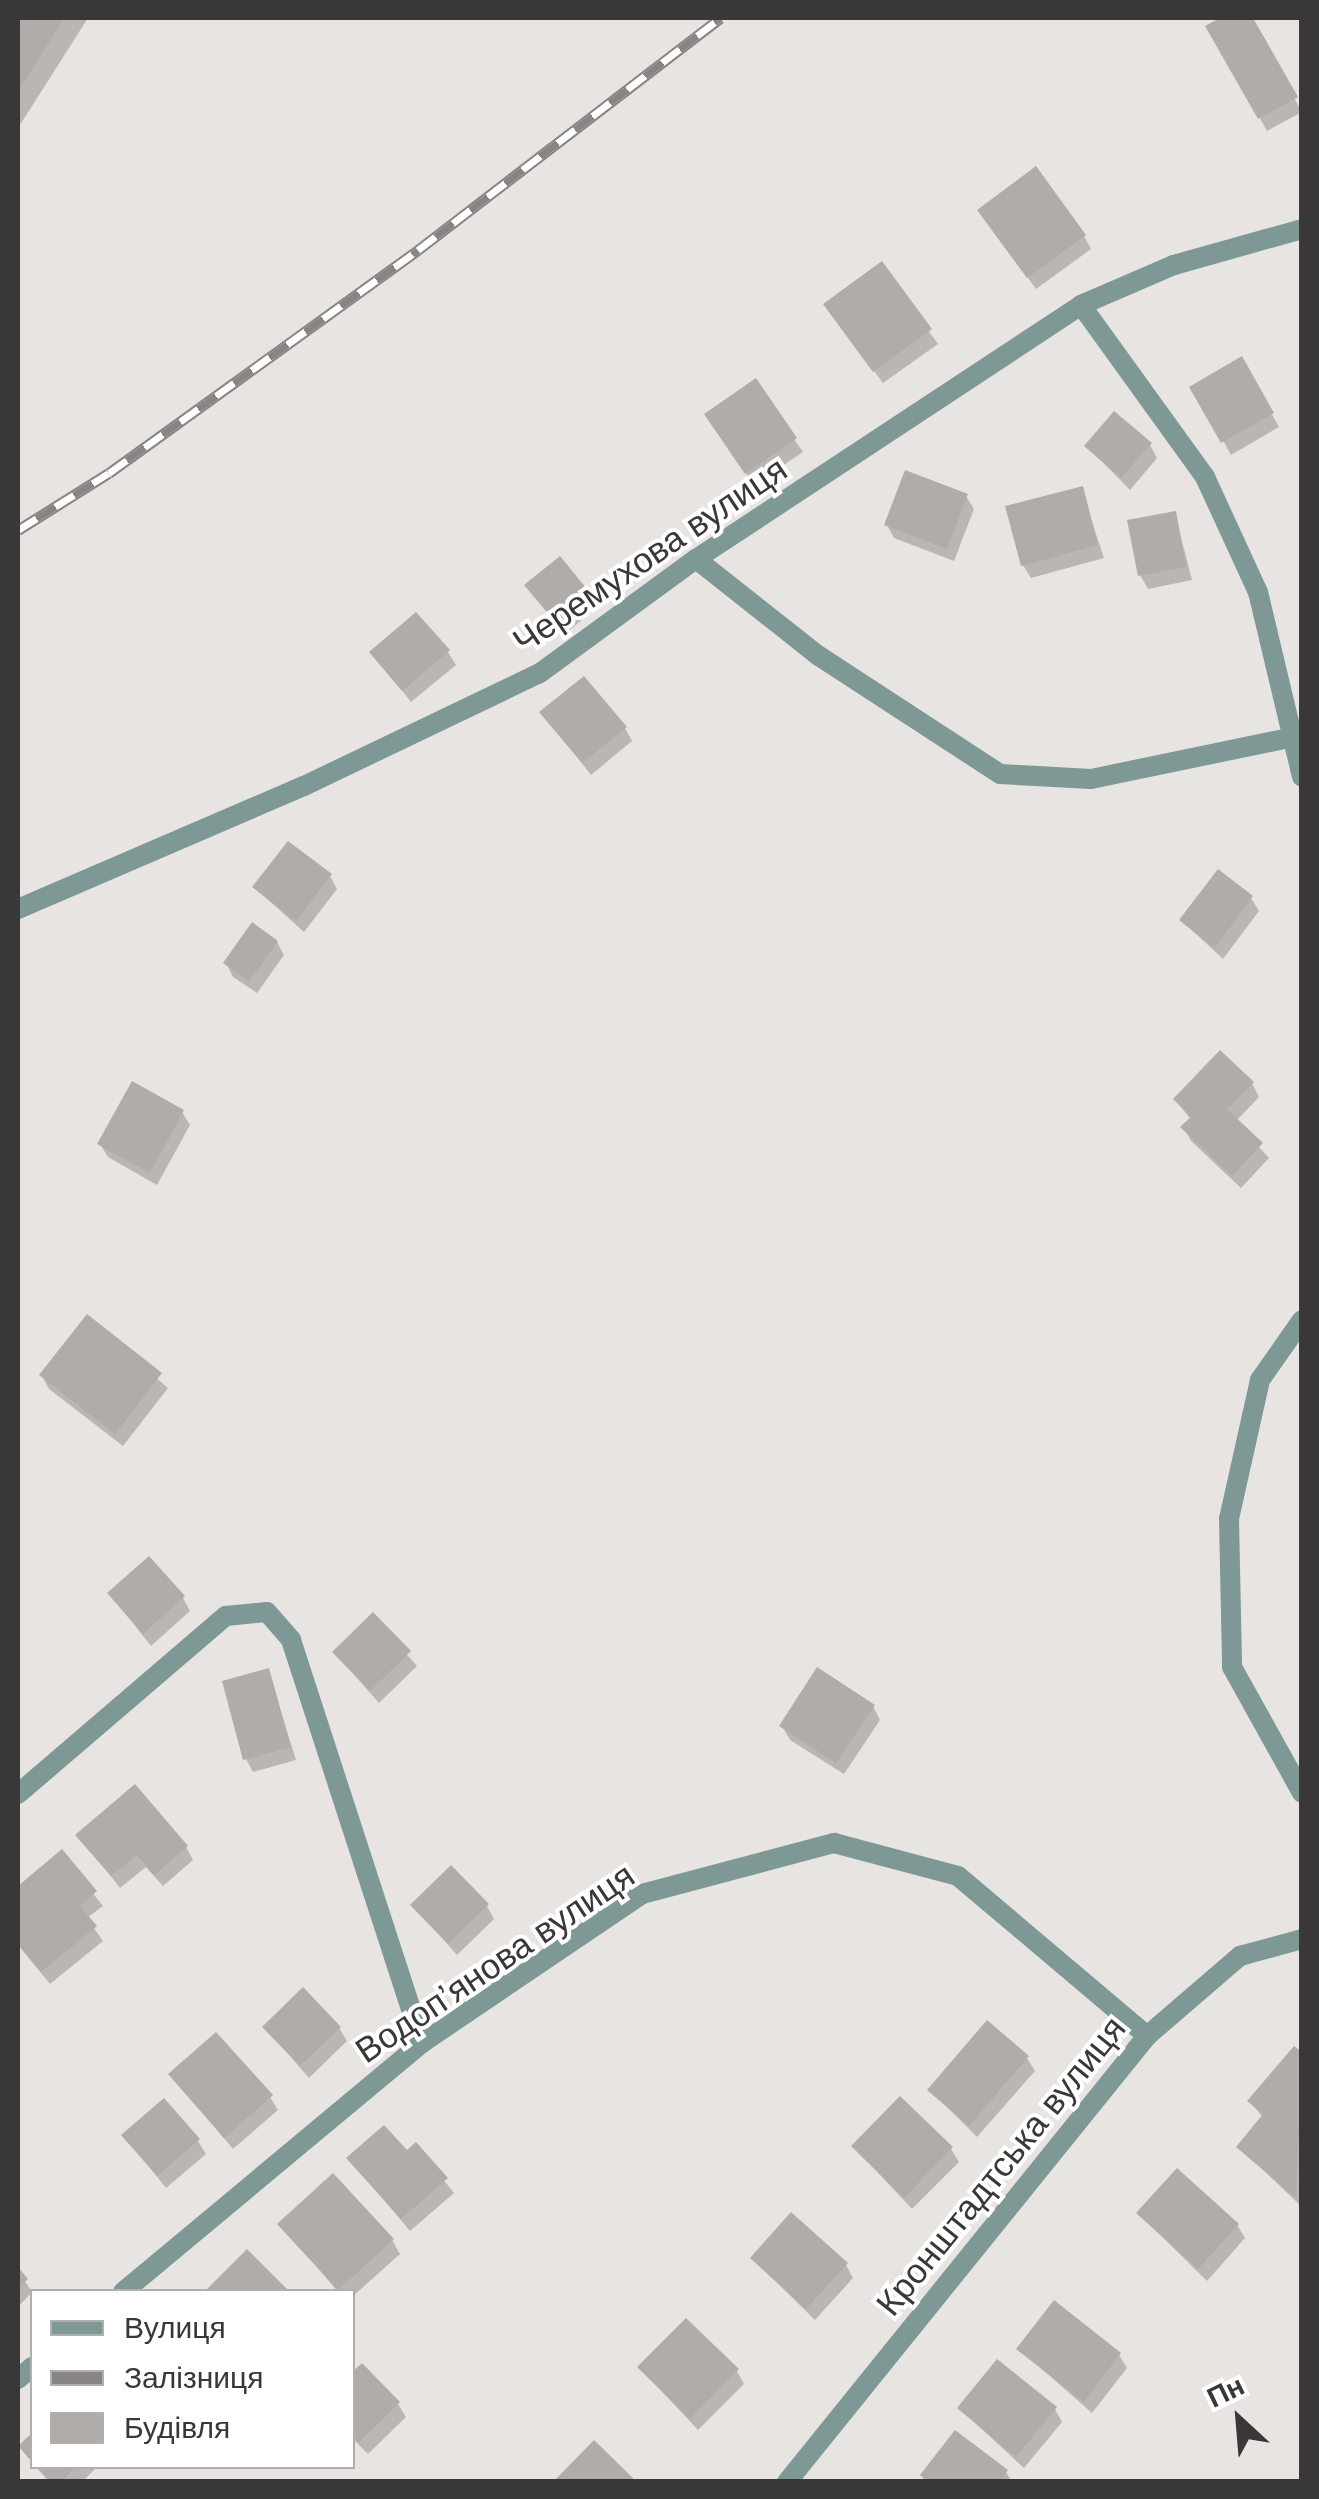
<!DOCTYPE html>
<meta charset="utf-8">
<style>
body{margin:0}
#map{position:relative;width:1319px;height:2499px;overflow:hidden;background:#e8e4e2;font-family:Helvetica,sans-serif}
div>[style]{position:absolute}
.shadow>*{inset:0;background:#0003}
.building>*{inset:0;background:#b0acaa}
.lane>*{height:20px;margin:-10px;padding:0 10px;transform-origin:10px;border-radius:10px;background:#7e9896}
.street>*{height:20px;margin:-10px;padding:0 10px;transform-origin:10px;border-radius:10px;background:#7e9896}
.rail>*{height:11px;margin-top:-5.5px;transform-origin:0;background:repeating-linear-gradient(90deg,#fff 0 22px,#878483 0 44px);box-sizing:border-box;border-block:2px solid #878483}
span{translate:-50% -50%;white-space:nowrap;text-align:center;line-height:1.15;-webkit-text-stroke:8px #fff;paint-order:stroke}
.street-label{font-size:35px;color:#393737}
.frame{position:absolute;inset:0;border:20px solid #393737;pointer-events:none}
.legend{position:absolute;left:30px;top:2289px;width:325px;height:180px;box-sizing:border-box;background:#fff;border:2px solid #b0afaf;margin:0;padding:12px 18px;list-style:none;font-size:30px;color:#393737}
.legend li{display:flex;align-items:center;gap:20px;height:50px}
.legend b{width:50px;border:2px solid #b0afaf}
.north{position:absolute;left:1189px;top:2369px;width:100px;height:100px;-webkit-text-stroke:8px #fff;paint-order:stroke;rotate:334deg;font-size:28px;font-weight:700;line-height:40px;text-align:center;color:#393737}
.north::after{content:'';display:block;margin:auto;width:35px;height:45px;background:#393737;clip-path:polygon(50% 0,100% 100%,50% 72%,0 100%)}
</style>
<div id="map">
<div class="shadow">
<i style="clip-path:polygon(18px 18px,88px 18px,18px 128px)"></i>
<i style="clip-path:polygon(1225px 18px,1250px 18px,1302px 112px,1267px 131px,1209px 27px)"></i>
<i style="clip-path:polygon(988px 223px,1084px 236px,1091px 249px,1036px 289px)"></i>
<i style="clip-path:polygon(881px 264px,938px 344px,883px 383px,834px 317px)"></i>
<i style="clip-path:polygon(1242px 360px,1279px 427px,1231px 455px,1193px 387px)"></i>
<i style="clip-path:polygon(755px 382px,803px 452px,754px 485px,715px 428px)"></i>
<i style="clip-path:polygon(1150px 445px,1157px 458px,1130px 490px,1087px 446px)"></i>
<i style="clip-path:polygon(1081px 489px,1104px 558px,1031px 578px,1023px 565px)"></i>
<i style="clip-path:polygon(966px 496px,974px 509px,954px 561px,894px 538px,887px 525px)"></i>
<i style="clip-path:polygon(1175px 514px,1192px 580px,1148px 589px,1140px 575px)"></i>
<i style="clip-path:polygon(528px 585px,589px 595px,596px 608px,565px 634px)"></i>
<i style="clip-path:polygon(372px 652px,448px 652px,456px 665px,411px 702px)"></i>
<i style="clip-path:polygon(543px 713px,625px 728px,632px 741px,591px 775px)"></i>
<i style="clip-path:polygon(330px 876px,337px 889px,304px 932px,255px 888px)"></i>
<i style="clip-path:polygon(1251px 898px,1259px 911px,1223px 959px,1182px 921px)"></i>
<i style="clip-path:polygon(277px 942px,284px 955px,257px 993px,233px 977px,226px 963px)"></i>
<i style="clip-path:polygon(1252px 1083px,1259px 1097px,1236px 1121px,1269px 1158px,1241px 1188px,1191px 1141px,1184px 1128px,1191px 1120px,1176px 1100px)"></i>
<i style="clip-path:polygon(182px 1112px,190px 1125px,157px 1185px,108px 1157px,100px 1144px)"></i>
<i style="clip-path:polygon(87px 1318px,168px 1388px,123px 1446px,49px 1389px,42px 1376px)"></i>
<i style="clip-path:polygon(110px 1594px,183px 1598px,190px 1611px,151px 1646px)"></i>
<i style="clip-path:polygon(373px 1616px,417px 1666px,379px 1703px,335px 1653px)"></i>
<i style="clip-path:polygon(268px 1671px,296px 1760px,253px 1772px,246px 1759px)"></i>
<i style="clip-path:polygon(873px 1706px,880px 1720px,844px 1774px,790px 1740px,782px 1726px)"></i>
<i style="clip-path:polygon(79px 1835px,186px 1847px,193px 1860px,163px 1886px,146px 1867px,120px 1888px)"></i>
<i style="clip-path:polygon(61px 1853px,103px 1906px,87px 1918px,103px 1941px,50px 1984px,18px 1945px,18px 1890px)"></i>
<i style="clip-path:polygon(413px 1905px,487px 1906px,494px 1919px,457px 1955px)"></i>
<i style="clip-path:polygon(265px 2027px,339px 2028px,347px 2041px,309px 2078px)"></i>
<i style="clip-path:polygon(1302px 2056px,1302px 2207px,1239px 2147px,1263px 2118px,1250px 2101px)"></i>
<i style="clip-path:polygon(1027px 2058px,1035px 2071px,977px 2137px,930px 2090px)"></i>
<i style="clip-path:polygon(171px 2075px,270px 2097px,278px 2110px,233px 2149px)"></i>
<i style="clip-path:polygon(125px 2136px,198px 2141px,206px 2154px,166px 2188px)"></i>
<i style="clip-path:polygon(416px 2145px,454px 2193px,410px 2231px,349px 2158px,406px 2153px)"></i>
<i style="clip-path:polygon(854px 2147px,951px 2149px,959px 2162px,912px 2209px)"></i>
<i style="clip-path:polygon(1139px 2214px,1237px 2225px,1245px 2238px,1207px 2281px)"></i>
<i style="clip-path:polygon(281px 2224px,392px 2240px,400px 2254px,352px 2297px,352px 2292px,338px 2292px)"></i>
<i style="clip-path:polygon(753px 2259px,846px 2265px,853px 2278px,815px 2320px)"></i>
<i style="clip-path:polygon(18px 2271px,32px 2292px,18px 2307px)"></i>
<i style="clip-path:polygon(1019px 2349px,1119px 2355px,1127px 2368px,1092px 2413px)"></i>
<i style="clip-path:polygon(640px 2368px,737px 2371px,744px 2384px,698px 2430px)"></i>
<i style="clip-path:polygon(352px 2375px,398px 2404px,406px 2417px,368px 2454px,352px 2438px)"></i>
<i style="clip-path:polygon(960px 2409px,1055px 2409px,1062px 2422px,1024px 2468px)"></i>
<i style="clip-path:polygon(35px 2466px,98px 2466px,82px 2482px,49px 2482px)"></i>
<i style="clip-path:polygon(1006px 2472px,1012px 2482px,927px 2482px,923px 2476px)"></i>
</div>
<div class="building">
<i style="clip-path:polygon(18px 18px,64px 18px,18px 92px)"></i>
<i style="clip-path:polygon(1220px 18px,1253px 18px,1298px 97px,1258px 119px,1205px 26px)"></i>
<i style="clip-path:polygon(1036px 166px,1086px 235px,1027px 278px,977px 210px)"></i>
<i style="clip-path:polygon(882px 261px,932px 329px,873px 372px,823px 304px)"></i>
<i style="clip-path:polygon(1242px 356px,1274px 413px,1221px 443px,1189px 387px)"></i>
<i style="clip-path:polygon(756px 378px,797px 438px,745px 474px,704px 414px)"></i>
<i style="clip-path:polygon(1114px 411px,1152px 443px,1121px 478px,1084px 446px)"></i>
<i style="clip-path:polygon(905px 470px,968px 494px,947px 549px,884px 525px)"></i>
<i style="clip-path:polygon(1083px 486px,1098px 545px,1021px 566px,1005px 506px)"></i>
<i style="clip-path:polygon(1176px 511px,1186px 567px,1138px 576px,1127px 520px)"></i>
<i style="clip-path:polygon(560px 556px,591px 594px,556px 623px,524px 585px)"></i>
<i style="clip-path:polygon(416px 612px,450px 650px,402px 691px,369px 652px)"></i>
<i style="clip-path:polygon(584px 676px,627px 727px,582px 763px,539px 712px)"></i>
<i style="clip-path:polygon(288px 841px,332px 874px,296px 921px,252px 887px)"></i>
<i style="clip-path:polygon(1218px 869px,1253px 896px,1215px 948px,1179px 920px)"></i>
<i style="clip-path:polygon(252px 922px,278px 941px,249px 981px,223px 963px)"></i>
<i style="clip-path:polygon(1220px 1050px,1254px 1082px,1227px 1109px,1263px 1143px,1232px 1176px,1180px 1127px,1191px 1117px,1173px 1099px)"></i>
<i style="clip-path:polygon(132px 1081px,184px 1110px,150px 1173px,97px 1144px)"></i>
<i style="clip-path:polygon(87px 1314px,162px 1373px,115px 1434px,39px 1375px)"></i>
<i style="clip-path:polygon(149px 1556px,185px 1596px,143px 1634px,107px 1593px)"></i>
<i style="clip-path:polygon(373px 1612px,411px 1651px,370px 1691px,332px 1652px)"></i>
<i style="clip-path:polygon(817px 1667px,875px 1705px,836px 1763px,779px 1726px)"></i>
<i style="clip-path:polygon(269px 1668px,291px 1747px,243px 1760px,222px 1681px)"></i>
<i style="clip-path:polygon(135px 1784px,188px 1846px,154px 1875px,137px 1855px,111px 1876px,75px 1835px)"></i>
<i style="clip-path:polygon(62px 1849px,97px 1891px,80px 1906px,97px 1926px,41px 1972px,18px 1944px,18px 1886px)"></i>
<i style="clip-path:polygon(451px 1865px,489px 1904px,448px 1944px,410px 1905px)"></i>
<i style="clip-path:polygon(303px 1987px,341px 2027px,300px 2066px,262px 2027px)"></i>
<i style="clip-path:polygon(987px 2020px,1029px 2056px,969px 2126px,927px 2090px)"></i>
<i style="clip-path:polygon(216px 2032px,273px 2095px,224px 2138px,168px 2074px)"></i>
<i style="clip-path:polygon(1294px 2046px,1302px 2052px,1296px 2198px,1236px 2147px,1263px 2114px,1247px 2101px)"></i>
<i style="clip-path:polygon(900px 2096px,953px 2147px,904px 2198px,851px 2146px)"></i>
<i style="clip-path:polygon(164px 2098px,200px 2139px,157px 2176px,121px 2135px)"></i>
<i style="clip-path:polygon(384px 2125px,407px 2150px,416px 2142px,448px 2178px,401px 2219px,346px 2158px)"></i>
<i style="clip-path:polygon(1177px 2168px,1239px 2224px,1198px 2269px,1136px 2213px)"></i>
<i style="clip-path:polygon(333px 2173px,394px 2239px,338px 2290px,277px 2224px)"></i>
<i style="clip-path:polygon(791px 2212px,848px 2263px,806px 2309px,750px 2258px)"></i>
<i style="clip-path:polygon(247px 2249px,290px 2292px,204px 2292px)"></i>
<i style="clip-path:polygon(18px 2267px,28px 2279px,18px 2288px)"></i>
<i style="clip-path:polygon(1054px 2300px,1121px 2353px,1084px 2402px,1016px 2349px)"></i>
<i style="clip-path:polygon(686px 2318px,739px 2369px,690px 2419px,637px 2367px)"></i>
<i style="clip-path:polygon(997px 2359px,1057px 2407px,1016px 2457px,957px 2408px)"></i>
<i style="clip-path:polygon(362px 2363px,400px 2402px,359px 2442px,352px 2435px,352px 2372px)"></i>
<i style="clip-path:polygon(955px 2430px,1008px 2470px,999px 2482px,928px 2482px,920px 2475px)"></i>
<i style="clip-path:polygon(32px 2433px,32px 2462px,18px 2446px)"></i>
<i style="clip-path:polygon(594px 2440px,637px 2482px,553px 2482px)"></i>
<i style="clip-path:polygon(37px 2466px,77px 2466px,61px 2482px,51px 2482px)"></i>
</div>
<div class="lane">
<i style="left:267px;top:1612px;width:37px;rotate:49deg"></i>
<i style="left:291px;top:1640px;width:424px;rotate:72deg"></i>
</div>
<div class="street">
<i style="left:1081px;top:305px;width:212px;rotate:54.2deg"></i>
<i style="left:1205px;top:477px;width:127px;rotate:65.3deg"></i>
<i style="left:1258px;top:592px;width:190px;rotate:76.6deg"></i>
<i style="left:696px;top:559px;width:157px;rotate:38.3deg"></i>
<i style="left:819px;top:656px;width:216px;rotate:33.1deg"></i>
<i style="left:1000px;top:774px;width:91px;rotate:3.1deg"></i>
<i style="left:1091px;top:779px;width:207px;rotate:-11.7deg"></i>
<i style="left:18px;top:909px;width:311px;rotate:-23.3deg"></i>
<i style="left:304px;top:786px;width:262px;rotate:-25.6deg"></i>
<i style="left:540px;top:673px;width:193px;rotate:-36.2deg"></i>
<i style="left:696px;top:559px;width:461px;rotate:-33.4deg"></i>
<i style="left:1081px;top:305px;width:101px;rotate:-23.3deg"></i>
<i style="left:1174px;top:265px;width:133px;rotate:-15.7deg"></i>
<i style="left:1302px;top:1320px;width:73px;rotate:125deg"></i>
<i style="left:1260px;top:1380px;width:142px;rotate:102.6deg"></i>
<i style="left:1229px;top:1519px;width:148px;rotate:88.8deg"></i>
<i style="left:1232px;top:1667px;width:144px;rotate:60.9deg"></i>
<i style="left:18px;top:1794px;width:274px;rotate:-40.6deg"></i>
<i style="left:226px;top:1616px;width:41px;rotate:-5.6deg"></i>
<i style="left:123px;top:2292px;width:389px;rotate:-39.8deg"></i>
<i style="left:422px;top:2043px;width:266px;rotate:-34.1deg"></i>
<i style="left:642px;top:1894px;width:199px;rotate:-14.9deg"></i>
<i style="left:834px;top:1843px;width:128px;rotate:14.9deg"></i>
<i style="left:958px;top:1876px;width:248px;rotate:40.2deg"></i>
<i style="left:18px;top:2379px;width:18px;rotate:-41deg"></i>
<i style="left:787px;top:2482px;width:573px;rotate:-51.09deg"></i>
<i style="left:1147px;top:2036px;width:123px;rotate:-40.7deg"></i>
<i style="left:1240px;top:1956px;width:64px;rotate:-15.3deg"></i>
</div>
<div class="rail">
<i style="left:18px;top:530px;width:107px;rotate:-32.1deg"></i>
<i style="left:109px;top:473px;width:381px;rotate:-35.8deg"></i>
<i style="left:418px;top:250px;width:381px;rotate:-37.5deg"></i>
</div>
<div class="street-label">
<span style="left:650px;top:555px;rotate:-34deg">Черемухова вулиця</span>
<span style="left:495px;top:1963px;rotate:-34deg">Водоп’янова вулиця</span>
<span style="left:1001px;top:2166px;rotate:-51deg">Кронштадтська вулиця</span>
</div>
<div class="frame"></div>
<ul class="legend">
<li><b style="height:12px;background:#7e9896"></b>Вулиця</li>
<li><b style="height:12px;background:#878483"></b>Залізниця</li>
<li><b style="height:28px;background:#b0acaa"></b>Будівля</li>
</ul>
<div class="north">Пн</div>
</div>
